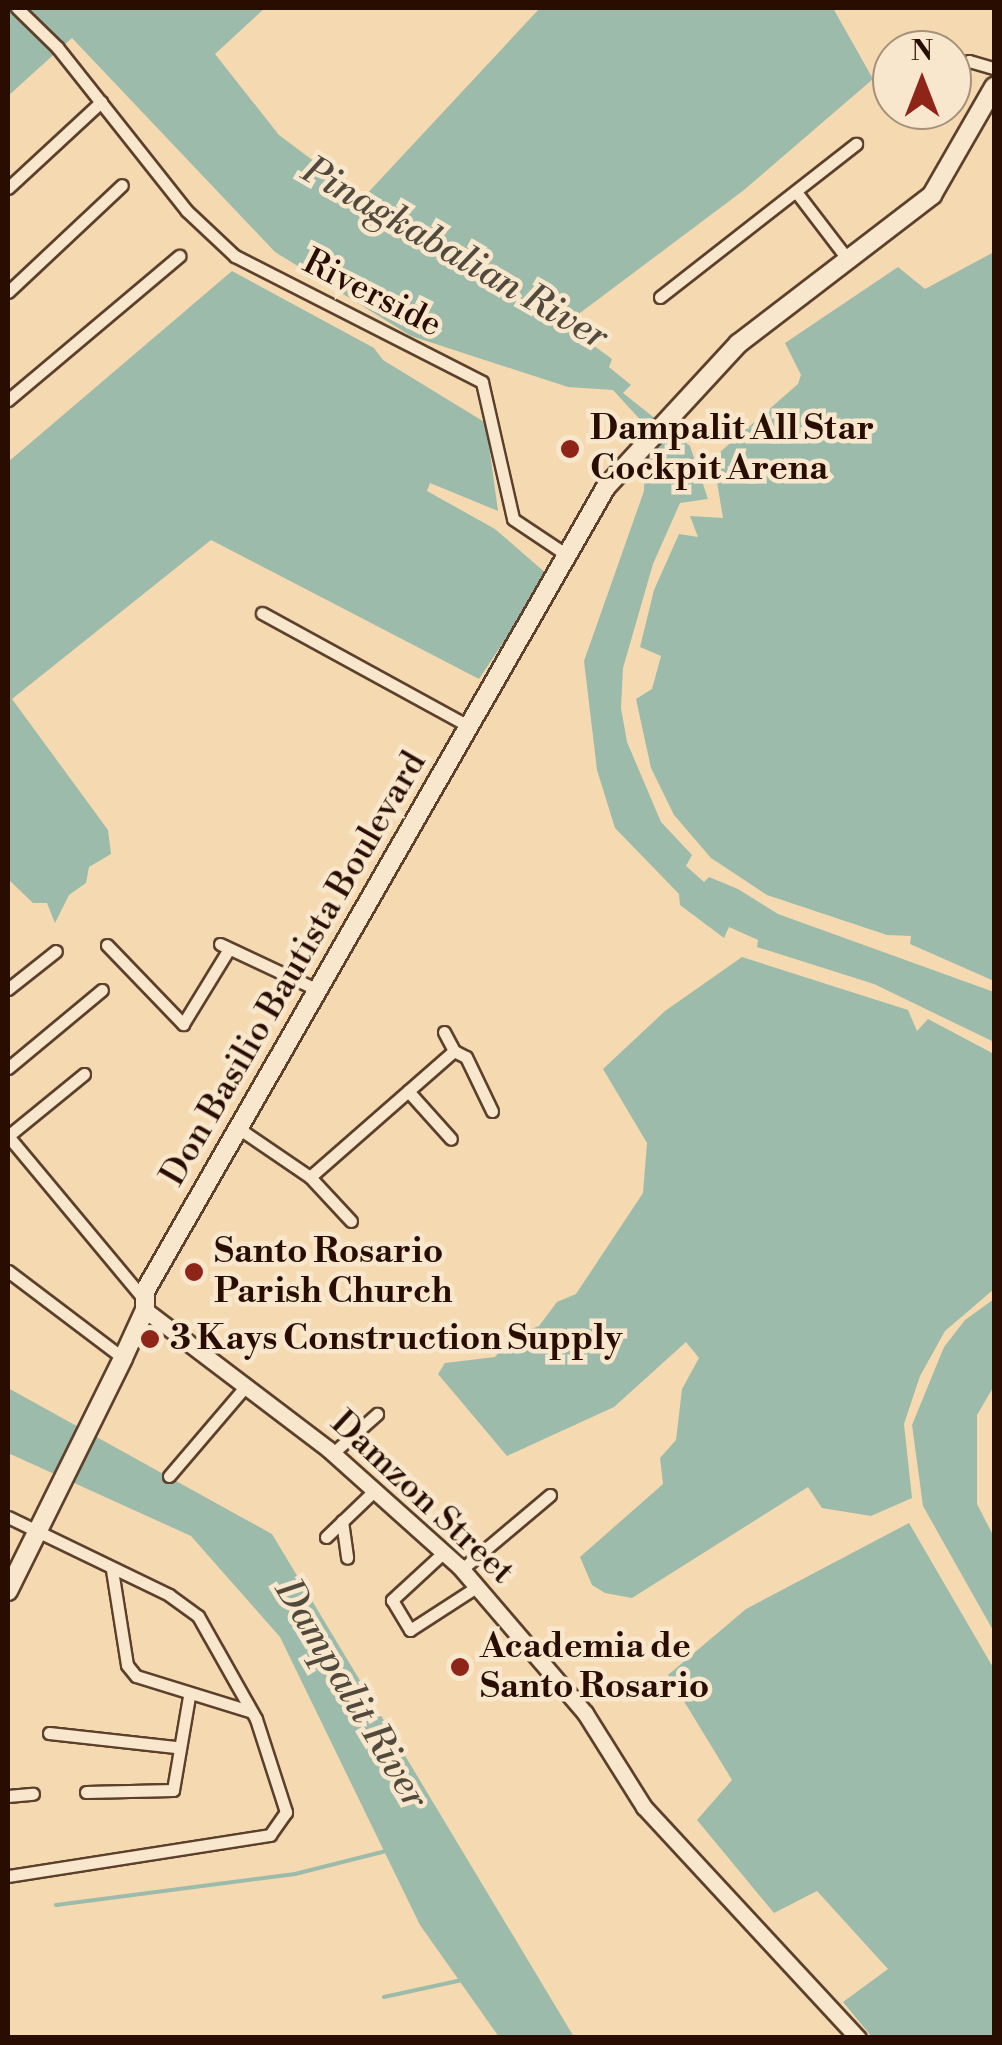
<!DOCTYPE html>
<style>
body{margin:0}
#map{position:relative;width:1002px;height:2045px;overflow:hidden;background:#f5dab1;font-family:"Libre Bodoni",serif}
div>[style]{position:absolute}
.water>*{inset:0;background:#9cbbaa}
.stream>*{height:4px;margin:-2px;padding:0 2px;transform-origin:2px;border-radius:2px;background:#9cbbaa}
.roads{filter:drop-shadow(2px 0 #5c402c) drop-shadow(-2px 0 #5c402c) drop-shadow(0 2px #5c402c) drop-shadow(0 -2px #5c402c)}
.minor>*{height:11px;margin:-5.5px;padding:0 5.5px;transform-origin:5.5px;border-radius:5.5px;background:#f8e7cc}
.tertiary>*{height:15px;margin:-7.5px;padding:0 7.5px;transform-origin:7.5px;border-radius:7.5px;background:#f8e7cc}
.secondary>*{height:18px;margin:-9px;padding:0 9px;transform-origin:9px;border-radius:9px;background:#f8e7cc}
.dots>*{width:28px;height:28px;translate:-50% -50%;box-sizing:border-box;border:5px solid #f8e7cc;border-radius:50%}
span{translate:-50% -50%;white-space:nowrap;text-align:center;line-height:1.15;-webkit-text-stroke:9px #f8e7cc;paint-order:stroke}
.street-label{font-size:35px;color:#290d00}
.poi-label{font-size:35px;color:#290d00;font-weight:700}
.left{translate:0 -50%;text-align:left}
.water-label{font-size:38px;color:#514a3c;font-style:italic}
.frame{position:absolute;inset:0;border:10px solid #290d00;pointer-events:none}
.north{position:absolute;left:872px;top:30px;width:100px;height:100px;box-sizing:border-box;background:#f8e7cc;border:2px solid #a5907a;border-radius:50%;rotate:0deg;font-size:28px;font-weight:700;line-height:40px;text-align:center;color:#290d00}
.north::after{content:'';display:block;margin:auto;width:35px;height:45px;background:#8f2418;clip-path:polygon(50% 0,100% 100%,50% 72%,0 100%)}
</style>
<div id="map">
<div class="water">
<i style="clip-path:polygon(8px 8px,265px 8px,215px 54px,279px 135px,363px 198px,540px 8px,833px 8px,873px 79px,744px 190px,572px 319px,571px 329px,612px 359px,609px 367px,631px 385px,623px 393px,690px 446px,708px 499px,680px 503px,653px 564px,623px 668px,621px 708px,627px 742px,661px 822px,692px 855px,686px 866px,704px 882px,709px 877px,738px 889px,778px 914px,994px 992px,994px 1042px,874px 984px,757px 947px,758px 940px,729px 927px,724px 938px,680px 905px,679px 894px,615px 828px,597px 770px,584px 661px,644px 491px,646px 426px,613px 390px,568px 387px,411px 336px,275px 252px,72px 38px,8px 96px)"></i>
<i style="clip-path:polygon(994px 252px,994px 981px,910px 944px,911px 936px,887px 935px,767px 895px,711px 858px,674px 815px,651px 768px,636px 699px,652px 689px,661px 656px,640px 647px,654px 590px,679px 534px,698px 537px,690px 516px,723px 518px,714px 464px,719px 453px,798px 384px,801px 375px,785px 343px,898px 267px,925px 289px)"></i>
<i style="clip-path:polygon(232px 271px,374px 348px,383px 360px,486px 423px,498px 511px,430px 483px,427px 491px,495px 529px,548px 575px,479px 679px,211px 540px,12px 699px,108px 830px,111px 854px,89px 867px,86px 883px,69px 895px,55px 923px,47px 903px,33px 903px,8px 879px,8px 462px)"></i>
<i style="clip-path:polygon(742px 957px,908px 1010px,917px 1031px,928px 1019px,994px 1054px,994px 1289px,945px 1331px,920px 1376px,904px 1424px,912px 1498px,871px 1516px,822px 1508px,808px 1487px,632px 1598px,605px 1593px,592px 1585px,580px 1557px,663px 1484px,660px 1458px,676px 1440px,682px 1389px,699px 1358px,686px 1342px,614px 1407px,507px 1456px,438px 1374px,445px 1363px,495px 1357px,514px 1335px,539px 1326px,557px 1302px,576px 1294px,643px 1193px,647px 1143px,603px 1069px,665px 1011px)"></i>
<i style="clip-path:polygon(994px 1299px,994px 1386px,977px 1415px,977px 1504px,994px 1537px,994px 1632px,923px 1506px,912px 1425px,944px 1347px,965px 1320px)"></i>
<i style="clip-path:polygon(8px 1388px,272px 1534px,574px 2037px,499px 2037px,420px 1925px,280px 1637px,191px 1536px,8px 1453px)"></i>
<i style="clip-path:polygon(909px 1523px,994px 1669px,994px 2037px,872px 2037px,843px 2002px,888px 1969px,817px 1891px,774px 1913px,697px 1820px,732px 1780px,668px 1675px,746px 1609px)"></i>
</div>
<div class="stream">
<i style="left:56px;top:1905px;width:241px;rotate:-7.4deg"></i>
<i style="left:295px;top:1874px;width:94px;rotate:-14.2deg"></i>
<i style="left:384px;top:1997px;width:80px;rotate:-12.3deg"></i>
</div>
<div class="roads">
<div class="minor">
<i style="left:17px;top:8px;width:56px;rotate:44.3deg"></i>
<i style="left:57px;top:47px;width:209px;rotate:51.6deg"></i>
<i style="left:187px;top:211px;width:66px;rotate:43.2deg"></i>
<i style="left:235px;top:256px;width:277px;rotate:27deg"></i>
<i style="left:482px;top:382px;width:140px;rotate:77.2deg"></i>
<i style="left:513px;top:519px;width:65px;rotate:33.7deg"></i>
<i style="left:952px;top:72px;width:20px;rotate:-33deg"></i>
<i style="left:969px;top:61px;width:26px;rotate:16deg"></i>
<i style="left:8px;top:188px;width:127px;rotate:-42.8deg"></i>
<i style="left:797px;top:193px;width:86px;rotate:52.6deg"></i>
<i style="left:8px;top:292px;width:156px;rotate:-43.2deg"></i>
<i style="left:660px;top:297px;width:249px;rotate:-38deg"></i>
<i style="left:8px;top:400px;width:224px;rotate:-40.1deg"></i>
<i style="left:262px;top:613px;width:237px;rotate:28.7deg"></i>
<i style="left:220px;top:944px;width:110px;rotate:25.2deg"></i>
<i style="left:107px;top:945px;width:110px;rotate:46.1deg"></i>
<i style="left:183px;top:1024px;width:88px;rotate:-58.5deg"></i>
<i style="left:8px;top:989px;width:61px;rotate:-38.4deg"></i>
<i style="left:444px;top:1032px;width:21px;rotate:62deg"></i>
<i style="left:8px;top:1068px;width:122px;rotate:-39.7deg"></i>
<i style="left:84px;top:1074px;width:98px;rotate:140.8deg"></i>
<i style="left:8px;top:1136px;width:212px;rotate:50.2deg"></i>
<i style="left:408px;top:1091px;width:64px;rotate:48.1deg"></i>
<i style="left:241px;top:1130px;width:83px;rotate:34.3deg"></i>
<i style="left:310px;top:1177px;width:60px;rotate:47deg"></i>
<i style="left:310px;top:1177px;width:191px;rotate:-41.2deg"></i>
<i style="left:454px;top:1051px;width:13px;rotate:27deg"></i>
<i style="left:466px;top:1057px;width:60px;rotate:64.3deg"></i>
<i style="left:8px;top:1271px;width:144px;rotate:37.1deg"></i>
<i style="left:333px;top:1453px;width:59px;rotate:-41.6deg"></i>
<i style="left:169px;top:1476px;width:118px;rotate:-49.5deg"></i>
<i style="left:8px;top:1517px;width:179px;rotate:25.8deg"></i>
<i style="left:169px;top:1595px;width:36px;rotate:36deg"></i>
<i style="left:198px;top:1616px;width:118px;rotate:60.6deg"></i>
<i style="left:256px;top:1719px;width:98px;rotate:72.1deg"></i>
<i style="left:286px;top:1812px;width:28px;rotate:125deg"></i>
<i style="left:270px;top:1835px;width:265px;rotate:171.1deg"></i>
<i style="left:342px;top:1521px;width:37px;rotate:82deg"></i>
<i style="left:326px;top:1537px;width:68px;rotate:-43.8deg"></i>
<i style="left:444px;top:1552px;width:71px;rotate:137.3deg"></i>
<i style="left:392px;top:1600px;width:35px;rotate:59deg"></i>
<i style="left:410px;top:1630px;width:81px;rotate:-32.9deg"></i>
<i style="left:462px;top:1569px;width:115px;rotate:-40.1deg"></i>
<i style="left:112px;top:1570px;width:96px;rotate:81deg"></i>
<i style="left:127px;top:1665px;width:14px;rotate:51deg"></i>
<i style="left:136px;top:1676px;width:121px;rotate:17.2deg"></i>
<i style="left:49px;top:1733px;width:127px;rotate:6.3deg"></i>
<i style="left:86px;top:1792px;width:87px;rotate:-1.3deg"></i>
<i style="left:173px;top:1790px;width:95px;rotate:-80.3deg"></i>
<i style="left:8px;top:1796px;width:25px;rotate:-5deg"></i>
</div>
<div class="tertiary">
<i style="left:145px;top:1310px;width:230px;rotate:37.2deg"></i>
<i style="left:328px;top:1449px;width:176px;rotate:41.8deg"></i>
<i style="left:459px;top:1566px;width:194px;rotate:49.4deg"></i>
<i style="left:585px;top:1713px;width:111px;rotate:57.9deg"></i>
<i style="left:644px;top:1807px;width:315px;rotate:47.2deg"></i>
</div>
<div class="secondary">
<i style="left:8px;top:1591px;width:260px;rotate:-63.7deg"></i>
<i style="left:123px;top:1358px;width:53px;rotate:-65.4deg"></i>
<i style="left:145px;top:1310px;width:19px;rotate:-90deg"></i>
<i style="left:145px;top:1291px;width:927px;rotate:-60.17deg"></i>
<i style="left:606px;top:487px;width:195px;rotate:-47.3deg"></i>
<i style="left:738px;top:344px;width:245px;rotate:-37.5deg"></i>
<i style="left:932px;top:195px;width:125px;rotate:-60.1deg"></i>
</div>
</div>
<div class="dots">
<i style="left:570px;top:449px;background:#8f2418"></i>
<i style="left:194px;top:1272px;background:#8f2418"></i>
<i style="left:150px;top:1339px;background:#8f2418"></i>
<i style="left:460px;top:1667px;background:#8f2418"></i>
</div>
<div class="street-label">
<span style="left:372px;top:294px;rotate:27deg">Riverside</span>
<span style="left:294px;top:969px;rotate:-60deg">Don Basilio Bautista Boulevard</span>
<span style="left:422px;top:1498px;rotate:43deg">Damzon Street</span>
</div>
<div class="poi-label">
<span class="left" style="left:590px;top:449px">Dampalit All Star<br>Cockpit Arena</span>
<span class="left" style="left:214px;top:1272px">Santo Rosario<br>Parish Church</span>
<span class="left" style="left:170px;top:1339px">3 Kays Construction Supply</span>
<span class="left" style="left:480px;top:1667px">Academia de<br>Santo Rosario</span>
</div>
<div class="water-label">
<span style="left:455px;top:254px;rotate:30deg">Pinagkabalian River</span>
<span style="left:351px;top:1694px;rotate:59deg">Dampalit River</span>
</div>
<div class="frame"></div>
<div class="north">N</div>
</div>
